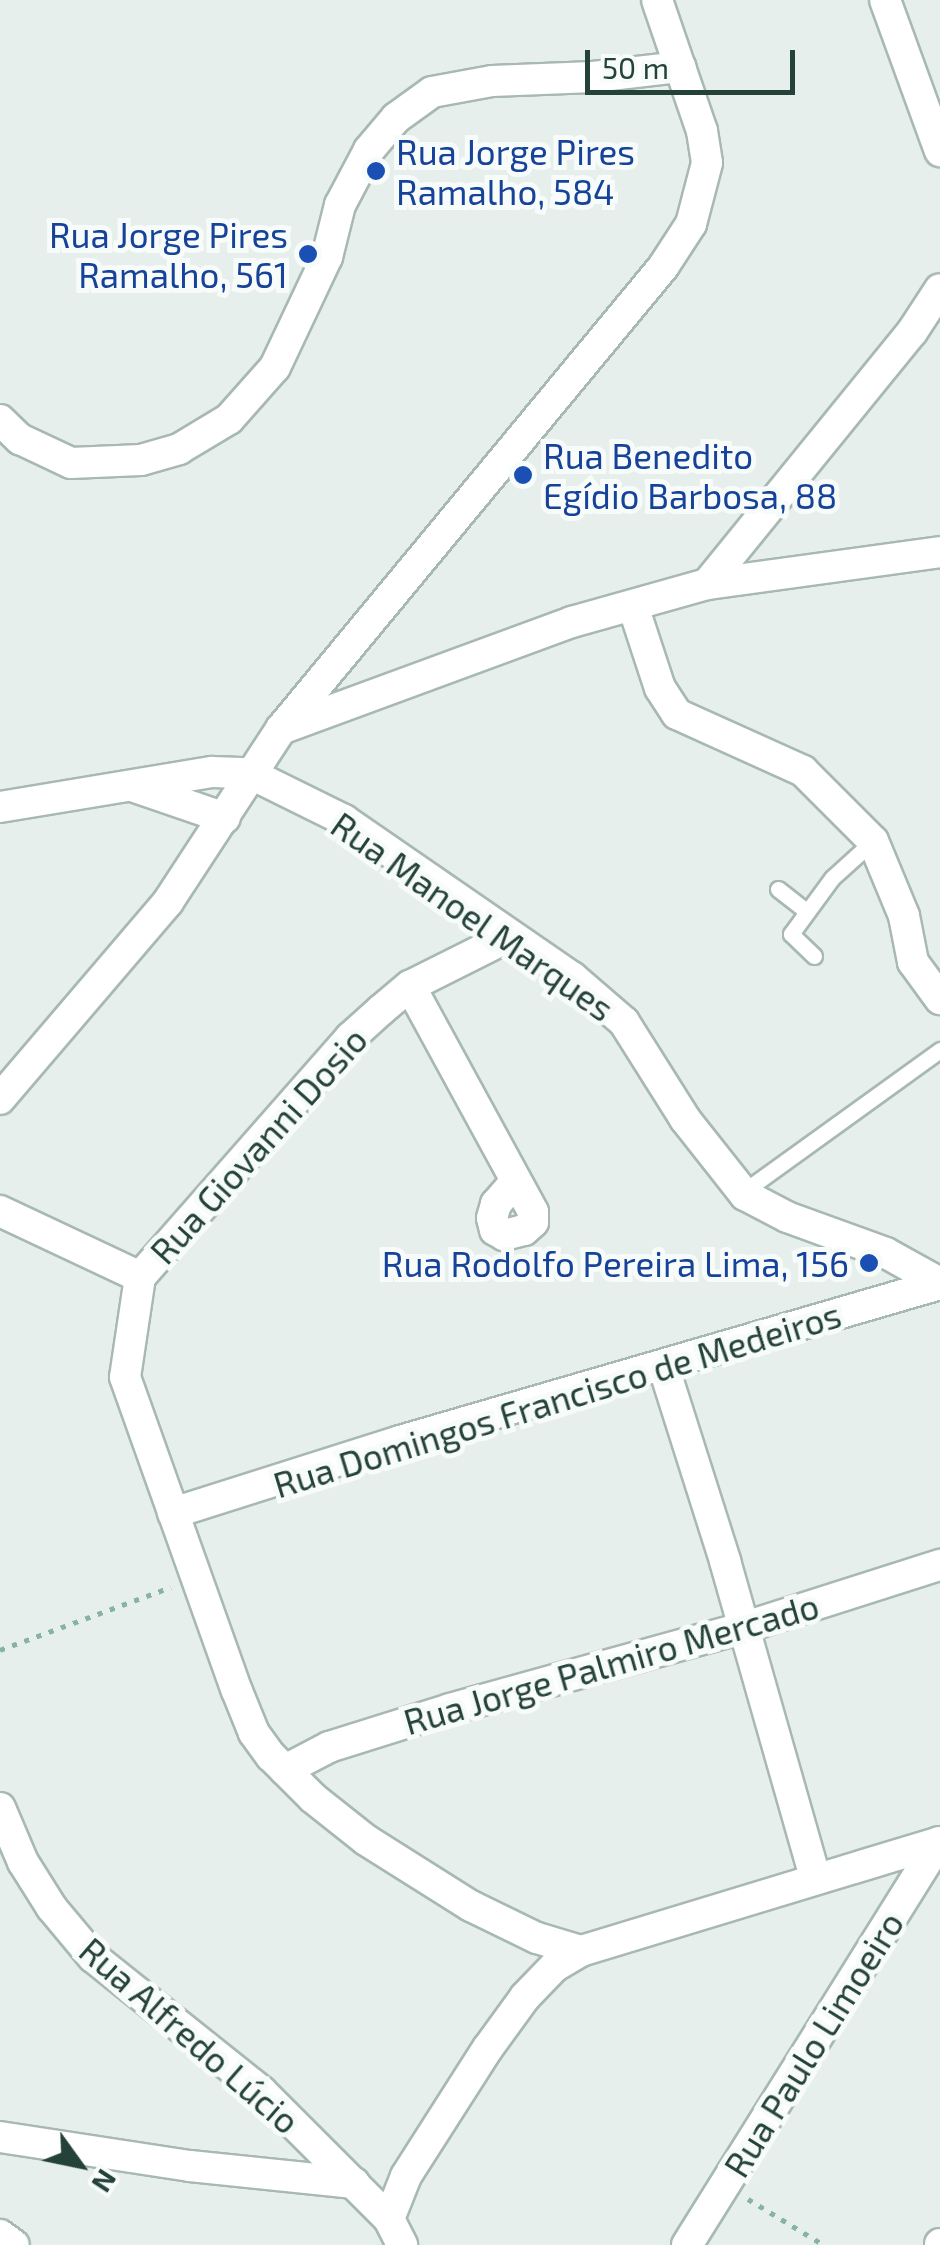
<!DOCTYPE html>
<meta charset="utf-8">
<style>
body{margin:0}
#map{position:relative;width:940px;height:2245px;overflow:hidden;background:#e6efeb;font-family:"Exo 2",sans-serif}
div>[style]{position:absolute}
.path>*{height:5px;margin-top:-2.5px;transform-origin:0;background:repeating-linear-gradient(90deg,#86b3a5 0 5px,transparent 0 13px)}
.roads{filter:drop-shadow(2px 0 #a8b8b2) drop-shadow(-2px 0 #a8b8b2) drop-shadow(0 2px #a8b8b2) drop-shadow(0 -2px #a8b8b2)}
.lane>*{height:15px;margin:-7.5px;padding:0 7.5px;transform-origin:7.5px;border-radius:7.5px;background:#fff}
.street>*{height:30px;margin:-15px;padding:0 15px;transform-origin:15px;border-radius:15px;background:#fff}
.secondary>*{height:30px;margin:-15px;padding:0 15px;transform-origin:15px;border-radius:15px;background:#fff}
.dots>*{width:28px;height:28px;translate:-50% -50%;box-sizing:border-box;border:5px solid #f7fbf9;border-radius:50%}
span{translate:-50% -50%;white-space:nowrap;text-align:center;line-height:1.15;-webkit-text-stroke:10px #f7fbf9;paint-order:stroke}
.transit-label{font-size:35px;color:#164399}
.left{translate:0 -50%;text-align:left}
.right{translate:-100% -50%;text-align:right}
.street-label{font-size:35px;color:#24423a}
.north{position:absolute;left:30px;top:2115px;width:100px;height:100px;-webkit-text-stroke:8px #f7fbf9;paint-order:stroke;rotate:123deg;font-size:28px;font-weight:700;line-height:40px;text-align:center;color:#24423a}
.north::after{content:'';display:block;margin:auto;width:35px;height:45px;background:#24423a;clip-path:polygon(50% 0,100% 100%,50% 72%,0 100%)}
.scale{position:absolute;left:585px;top:50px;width:210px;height:45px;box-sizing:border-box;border:5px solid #24423a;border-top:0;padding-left:12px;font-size:30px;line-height:35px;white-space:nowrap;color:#24423a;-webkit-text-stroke:8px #f7fbf9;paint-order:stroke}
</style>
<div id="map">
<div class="path">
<i style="left:0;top:1650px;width:182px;rotate:-20.2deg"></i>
<i style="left:748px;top:2199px;width:89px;rotate:31.2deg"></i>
</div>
<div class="roads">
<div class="lane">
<i style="left:778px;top:889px;width:36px;rotate:38deg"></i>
<i style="left:814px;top:956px;width:32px;rotate:-136deg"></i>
<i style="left:791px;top:934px;width:69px;rotate:-53.8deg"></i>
<i style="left:832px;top:878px;width:55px;rotate:-42.1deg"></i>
<i style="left:743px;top:1192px;width:243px;rotate:-35.8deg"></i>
</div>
<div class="street">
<i style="left:657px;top:0;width:71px;rotate:71.1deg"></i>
<i style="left:885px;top:0;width:161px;rotate:70deg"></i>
<i style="left:707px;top:584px;width:325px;rotate:-50.9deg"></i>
<i style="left:912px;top:332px;width:51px;rotate:-56.9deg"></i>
<i style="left:633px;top:606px;width:86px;rotate:71.8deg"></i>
<i style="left:660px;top:688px;width:31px;rotate:57deg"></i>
<i style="left:677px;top:714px;width:138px;rotate:24.3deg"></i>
<i style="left:803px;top:771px;width:99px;rotate:45deg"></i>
<i style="left:873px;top:841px;width:81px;rotate:67.5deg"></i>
<i style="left:904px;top:916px;width:47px;rotate:78.9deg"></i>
<i style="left:913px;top:962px;width:46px;rotate:53.9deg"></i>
<i style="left:249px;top:773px;width:106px;rotate:26.3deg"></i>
<i style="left:344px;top:820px;width:277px;rotate:34.6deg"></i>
<i style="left:572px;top:977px;width:69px;rotate:40.9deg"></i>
<i style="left:624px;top:1022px;width:115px;rotate:57.8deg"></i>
<i style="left:685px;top:1119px;width:97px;rotate:51.7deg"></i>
<i style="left:745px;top:1195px;width:47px;rotate:27.6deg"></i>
<i style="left:787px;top:1217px;width:105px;rotate:20deg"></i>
<i style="left:886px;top:1253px;width:62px;rotate:29.1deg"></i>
<i style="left:410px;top:986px;width:257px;rotate:61.4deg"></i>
<i style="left:533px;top:1212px;width:10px;rotate:90deg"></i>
<i style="left:533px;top:1222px;width:12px;rotate:138deg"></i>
<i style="left:524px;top:1230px;width:21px;rotate:166deg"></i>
<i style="left:504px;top:1235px;width:10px;rotate:-151deg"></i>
<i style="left:495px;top:1230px;width:12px;rotate:-104deg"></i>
<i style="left:492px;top:1218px;width:15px;rotate:-74deg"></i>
<i style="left:496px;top:1204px;width:28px;rotate:-49deg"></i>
<i style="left:0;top:1211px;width:155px;rotate:25.2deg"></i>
<i style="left:140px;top:1277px;width:318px;rotate:-48.7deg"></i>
<i style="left:350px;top:1038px;width:42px;rotate:-42.1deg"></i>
<i style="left:381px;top:1010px;width:38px;rotate:-40deg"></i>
<i style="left:410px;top:986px;width:112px;rotate:-26.6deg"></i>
<i style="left:140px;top:1277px;width:101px;rotate:98.5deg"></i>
<i style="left:125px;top:1377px;width:333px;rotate:70.4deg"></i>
<i style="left:237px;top:1691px;width:45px;rotate:68deg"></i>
<i style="left:254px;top:1733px;width:29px;rotate:54deg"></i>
<i style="left:271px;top:1756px;width:59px;rotate:45deg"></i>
<i style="left:313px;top:1798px;width:68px;rotate:38.4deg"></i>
<i style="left:366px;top:1840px;width:124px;rotate:32.2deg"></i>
<i style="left:471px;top:1906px;width:73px;rotate:25.9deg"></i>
<i style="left:537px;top:1938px;width:46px;rotate:16.5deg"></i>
<i style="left:581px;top:1951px;width:375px;rotate:-16.9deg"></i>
<i style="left:663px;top:1365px;width:206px;rotate:72.4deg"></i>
<i style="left:725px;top:1561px;width:329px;rotate:74.1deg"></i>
<i style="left:173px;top:1513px;width:238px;rotate:-17.6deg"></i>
<i style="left:400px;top:1441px;width:562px;rotate:-16.21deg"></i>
<i style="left:285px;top:1770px;width:50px;rotate:-27.6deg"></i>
<i style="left:329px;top:1747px;width:127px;rotate:-17.4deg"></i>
<i style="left:450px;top:1709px;width:303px;rotate:-15.5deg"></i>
<i style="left:742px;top:1628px;width:208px;rotate:-17.7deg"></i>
<i style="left:0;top:1808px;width:59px;rotate:66.9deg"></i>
<i style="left:23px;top:1862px;width:54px;rotate:57.8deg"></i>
<i style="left:52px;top:1908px;width:64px;rotate:50.1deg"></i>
<i style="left:93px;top:1957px;width:215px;rotate:38.6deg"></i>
<i style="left:261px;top:2091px;width:181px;rotate:45deg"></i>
<i style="left:389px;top:2219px;width:29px;rotate:63deg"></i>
<i style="left:0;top:2137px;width:192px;rotate:8.7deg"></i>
<i style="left:190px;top:2166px;width:165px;rotate:5.9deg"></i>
<i style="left:389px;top:2219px;width:46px;rotate:-68.4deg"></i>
<i style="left:406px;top:2176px;width:152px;rotate:-57.4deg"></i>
<i style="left:488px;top:2048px;width:63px;rotate:-54deg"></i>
<i style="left:525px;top:1997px;width:42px;rotate:-46deg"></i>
<i style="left:554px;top:1967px;width:31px;rotate:-31deg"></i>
<i style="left:0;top:2235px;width:17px;rotate:36deg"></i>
<i style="left:687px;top:2245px;width:475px;rotate:-58deg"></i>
<i style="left:940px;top:2245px;width:1px;rotate:-90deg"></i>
</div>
<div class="secondary">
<i style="left:0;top:420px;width:28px;rotate:44deg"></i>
<i style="left:20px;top:439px;width:56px;rotate:25.2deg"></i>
<i style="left:71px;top:463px;width:70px;rotate:-2.5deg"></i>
<i style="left:141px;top:460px;width:40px;rotate:-16deg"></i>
<i style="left:179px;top:449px;width:58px;rotate:-31deg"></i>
<i style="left:229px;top:419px;width:69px;rotate:-48.5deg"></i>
<i style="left:275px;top:367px;width:122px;rotate:-64.7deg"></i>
<i style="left:327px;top:257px;width:54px;rotate:-76deg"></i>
<i style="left:340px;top:205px;width:62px;rotate:-62.2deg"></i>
<i style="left:369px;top:150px;width:42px;rotate:-49.8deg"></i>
<i style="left:396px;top:118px;width:44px;rotate:-35.8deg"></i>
<i style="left:432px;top:92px;width:61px;rotate:-10.4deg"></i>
<i style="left:492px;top:81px;width:101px;rotate:-2.3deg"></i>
<i style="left:593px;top:77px;width:88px;rotate:-6.6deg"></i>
<i style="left:680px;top:67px;width:68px;rotate:71deg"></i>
<i style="left:702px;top:131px;width:32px;rotate:81deg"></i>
<i style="left:707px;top:163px;width:63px;rotate:104.7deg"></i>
<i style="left:691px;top:224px;width:51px;rotate:123.1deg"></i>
<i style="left:663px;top:267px;width:599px;rotate:129.59deg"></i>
<i style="left:281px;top:729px;width:207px;rotate:123.2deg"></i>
<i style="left:168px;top:902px;width:259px;rotate:130.5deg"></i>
<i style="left:281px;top:729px;width:310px;rotate:-20.2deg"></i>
<i style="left:572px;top:622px;width:140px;rotate:-15.7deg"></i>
<i style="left:707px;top:584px;width:235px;rotate:-7.8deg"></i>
<i style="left:135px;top:787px;width:95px;rotate:19deg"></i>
<i style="left:0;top:807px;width:215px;rotate:-9.4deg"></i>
<i style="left:212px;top:772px;width:37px;rotate:2deg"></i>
</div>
</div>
<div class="dots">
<i style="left:376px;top:171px;background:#1a4fb4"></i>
<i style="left:308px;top:254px;background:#1a4fb4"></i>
<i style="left:523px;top:475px;background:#1a4fb4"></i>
<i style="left:869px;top:1263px;background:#1a4fb4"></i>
</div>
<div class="transit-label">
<span class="left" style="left:396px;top:171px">Rua Jorge Pires<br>Ramalho, 584</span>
<span class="right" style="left:288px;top:254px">Rua Jorge Pires<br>Ramalho, 561</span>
<span class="left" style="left:543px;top:475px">Rua Benedito<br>Egídio Barbosa, 88</span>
<span class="right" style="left:849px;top:1263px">Rua Rodolfo Pereira Lima, 156</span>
</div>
<div class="street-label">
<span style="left:473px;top:916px;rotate:35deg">Rua Manoel Marques</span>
<span style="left:258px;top:1145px;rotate:-48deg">Rua Giovanni Dosio</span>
<span style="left:557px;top:1399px;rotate:-17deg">Rua Domingos Francisco de Medeiros</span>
<span style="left:611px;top:1663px;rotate:-16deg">Rua Jorge Palmiro Mercado</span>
<span style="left:190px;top:2035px;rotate:41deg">Rua Alfredo Lúcio</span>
<span style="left:813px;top:2044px;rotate:-58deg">Rua Paulo Limoeiro</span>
</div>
<div class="north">N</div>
<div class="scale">50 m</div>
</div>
